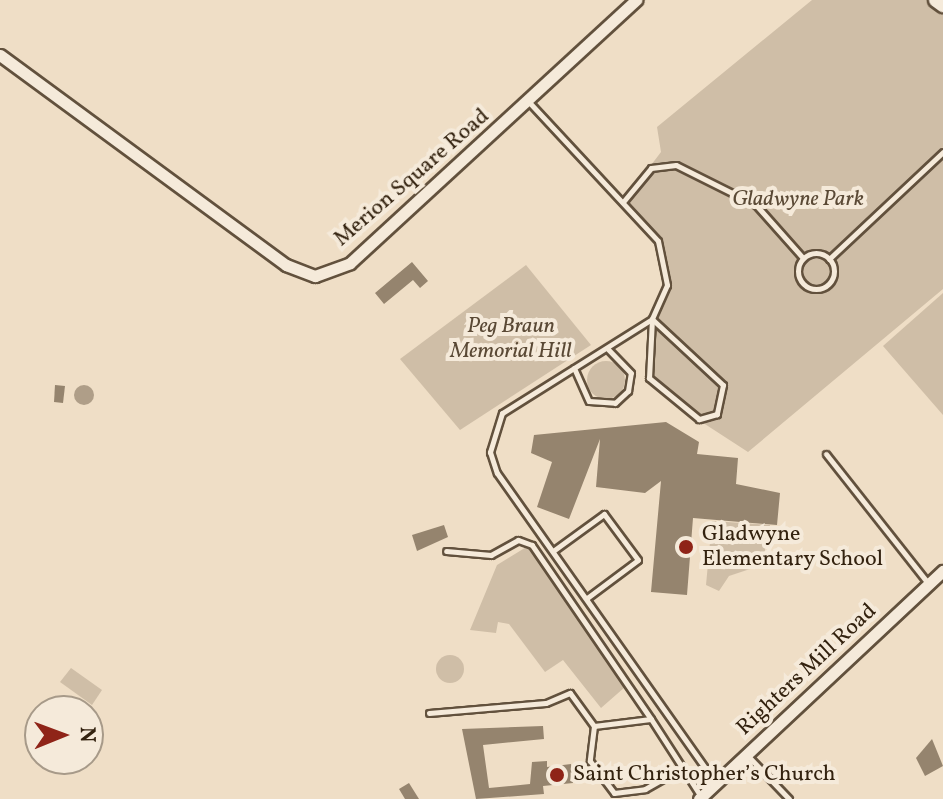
<!DOCTYPE html>
<meta charset="utf-8">
<style>
body{margin:0}
#map{position:relative;width:943px;height:799px;overflow:hidden;background:#efdec6;font-family:Vollkorn,serif}
div>[style]{position:absolute}
.green>*{inset:0;background:#cfbea7}
.round{border-radius:50%}
.water>*{inset:0;background:#af9e88}
.building>*{inset:0;background:#95846e}
.roads{filter:drop-shadow(2px 0 #62513d) drop-shadow(-2px 0 #62513d) drop-shadow(0 2px #62513d) drop-shadow(0 -2px #62513d)}
.service>*{height:5px;margin:-2.5px;padding:0 2.5px;transform-origin:2.5px;border-radius:2.5px;background:#f5eada}
.service>.ring{margin:-2.5px;padding:0;box-sizing:content-box;background:none;border:5px solid #f5eada;border-radius:50%}
.minor>*{height:11px;margin:-5.5px;padding:0 5.5px;transform-origin:5.5px;border-radius:5.5px;background:#f5eada}
.tertiary>*{height:14px;margin:-7px;padding:0 7px;transform-origin:7px;border-radius:7px;background:#f5eada}
.dots>*{width:22px;height:22px;translate:-50% -50%;box-sizing:border-box;border:4px solid #f5eada;border-radius:50%}
span{translate:-50% -50%;white-space:nowrap;text-align:center;line-height:1.15;-webkit-text-stroke:8px #f5eada;paint-order:stroke}
.street-label{font-size:22px;color:#33220f}
.park-label{font-size:22px;color:#5a4935;font-style:italic}
.poi-label{font-size:22px;color:#33220f}
.left{translate:0 -50%;text-align:left}
.north{position:absolute;left:24px;top:695px;width:80px;height:80px;box-sizing:border-box;background:#f5eada;border:2px solid #a79a89;border-radius:50%;rotate:89deg;font-size:22px;font-weight:700;line-height:32px;text-align:center;color:#33220f}
.north::after{content:'';display:block;margin:auto;width:28px;height:36px;background:#8f2418;clip-path:polygon(50% 0,100% 100%,50% 72%,0 100%)}
</style>
<div id="map">
<div class="green">
<i style="clip-path:polygon(812px 0,927px 0,943px 13px,943px 289px,748px 452px,674px 404px,649px 378px,646px 349px,667px 272px,658px 241px,623px 202px,661px 152px,657px 127px)"></i>
<i style="clip-path:polygon(526px 265px,591px 345px,460px 430px,400px 359px)"></i>
<i style="clip-path:polygon(943px 293px,943px 415px,883px 346px)"></i>
<i class="round" style="left:587px;top:361px;width:38px;height:38px"></i>
<i style="clip-path:polygon(712px 521px,770px 525px,762px 565px,729px 576px,719px 591px,706px 585px)"></i>
<i style="clip-path:polygon(528px 546px,625px 687px,601px 708px,563px 660px,545px 672px,509px 624px,498px 622px,496px 633px,470px 630px,497px 565px)"></i>
<i class="round" style="left:436px;top:655px;width:28px;height:28px"></i>
<i style="clip-path:polygon(71px 668px,102px 690px,92px 705px,60px 682px)"></i>
</div>
<div class="water">
<i class="round" style="left:74px;top:385px;width:20px;height:20px"></i>
</div>
<div class="building">
<i style="clip-path:polygon(412px 262px,428px 281px,420px 288px,413px 280px,384px 304px,375px 293px)"></i>
<i style="clip-path:polygon(55px 385px,65px 386px,63px 403px,54px 402px)"></i>
<i style="clip-path:polygon(666px 422px,699px 442px,697px 454px,738px 458px,736px 484px,780px 493px,777px 525px,693px 518px,687px 595px,651px 592px,661px 481px,645px 493px,596px 487px,600px 439px,569px 519px,537px 507px,552px 462px,531px 453px,534px 435px)"></i>
<i style="clip-path:polygon(444px 525px,448px 537px,417px 551px,412px 535px)"></i>
<i style="clip-path:polygon(543px 726px,544px 739px,483px 745px,489px 788px,530px 784px,532px 762px,547px 761px,547px 767px,571px 764px,573px 783px,543px 786px,544px 794px,476px 799px,462px 729px)"></i>
<i style="clip-path:polygon(932px 739px,943px 766px,925px 776px,916px 758px)"></i>
<i style="clip-path:polygon(409px 783px,419px 799px,405px 799px,399px 789px)"></i>
</div>
<div class="roads">
<div class="service">
<i style="left:528px;top:101px;width:191px;rotate:47.1deg"></i>
<i style="left:658px;top:241px;width:45px;rotate:78.4deg"></i>
<i style="left:667px;top:285px;width:37px;rotate:114deg"></i>
<i style="left:652px;top:319px;width:177px;rotate:147.9deg"></i>
<i style="left:502px;top:413px;width:41px;rotate:107.1deg"></i>
<i style="left:490px;top:452px;width:22px;rotate:72deg"></i>
<i style="left:497px;top:473px;width:377px;rotate:54.8deg"></i>
<i style="left:623px;top:202px;width:44px;rotate:-50.5deg"></i>
<i style="left:651px;top:168px;width:25px;rotate:-7deg"></i>
<i style="left:676px;top:165px;width:89px;rotate:26.6deg"></i>
<i style="left:756px;top:205px;width:71px;rotate:48.4deg"></i>
<i class="ring" style="left:798px;top:253px;width:31px;height:31px"></i>
<i style="left:829px;top:259px;width:156px;rotate:-43.2deg"></i>
<i style="left:652px;top:319px;width:97px;rotate:42.9deg"></i>
<i style="left:723px;top:385px;width:30px;rotate:102deg"></i>
<i style="left:717px;top:414px;width:19px;rotate:164deg"></i>
<i style="left:699px;top:419px;width:65px;rotate:-140.6deg"></i>
<i style="left:649px;top:378px;width:59px;rotate:-87.1deg"></i>
<i style="left:574px;top:368px;width:36px;rotate:66deg"></i>
<i style="left:589px;top:401px;width:26px;rotate:4deg"></i>
<i style="left:615px;top:403px;width:18px;rotate:-43deg"></i>
<i style="left:628px;top:391px;width:18px;rotate:-81deg"></i>
<i style="left:631px;top:373px;width:33px;rotate:-134deg"></i>
<i style="left:826px;top:454px;width:164px;rotate:51.7deg"></i>
<i style="left:553px;top:551px;width:63px;rotate:-36deg"></i>
<i style="left:604px;top:514px;width:57px;rotate:53.5deg"></i>
<i style="left:638px;top:560px;width:64px;rotate:143.3deg"></i>
<i style="left:429px;top:713px;width:117px;rotate:-4.9deg"></i>
<i style="left:546px;top:703px;width:26px;rotate:-23deg"></i>
<i style="left:570px;top:693px;width:41px;rotate:54deg"></i>
<i style="left:594px;top:726px;width:57px;rotate:-7deg"></i>
<i style="left:651px;top:719px;width:211px;rotate:-124.4deg"></i>
<i style="left:532px;top:545px;width:15px;rotate:-160deg"></i>
<i style="left:518px;top:540px;width:31px;rotate:151deg"></i>
<i style="left:491px;top:555px;width:45px;rotate:-174.9deg"></i>
<i style="left:651px;top:719px;width:90px;rotate:57.2deg"></i>
<i style="left:594px;top:726px;width:35px;rotate:97deg"></i>
<i style="left:590px;top:761px;width:40px;rotate:53deg"></i>
<i style="left:614px;top:793px;width:31px;rotate:-7deg"></i>
<i style="left:645px;top:789px;width:43px;rotate:-29.6deg"></i>
<i style="left:747px;top:755px;width:61px;rotate:46.3deg"></i>
</div>
<div class="minor">
<i style="left:0;top:55px;width:355px;rotate:36.3deg"></i>
<i style="left:286px;top:265px;width:31px;rotate:21deg"></i>
<i style="left:315px;top:276px;width:37px;rotate:-20deg"></i>
<i style="left:350px;top:263px;width:389px;rotate:-42.6deg"></i>
<i style="left:699px;top:799px;width:334px;rotate:-43.1deg"></i>
</div>
<div class="tertiary">
<i style="left:936px;top:0;width:9px;rotate:36deg"></i>
</div>
</div>
<div class="dots">
<i style="left:686px;top:547px;background:#8f2418"></i>
<i style="left:557px;top:775px;background:#8f2418"></i>
</div>
<div class="street-label">
<span style="left:412px;top:178px;rotate:-41deg">Merion Square Road</span>
<span style="left:807px;top:670px;rotate:-43deg">Righters Mill Road</span>
</div>
<div class="park-label">
<span style="left:798px;top:200px">Gladwyne Park</span>
<span style="left:511px;top:339px">Peg Braun<br>Memorial Hill</span>
</div>
<div class="poi-label">
<span class="left" style="left:702px;top:547px">Gladwyne<br>Elementary School</span>
<span class="left" style="left:573px;top:775px">Saint Christopher’s Church</span>
</div>
<div class="north">N</div>
</div>
